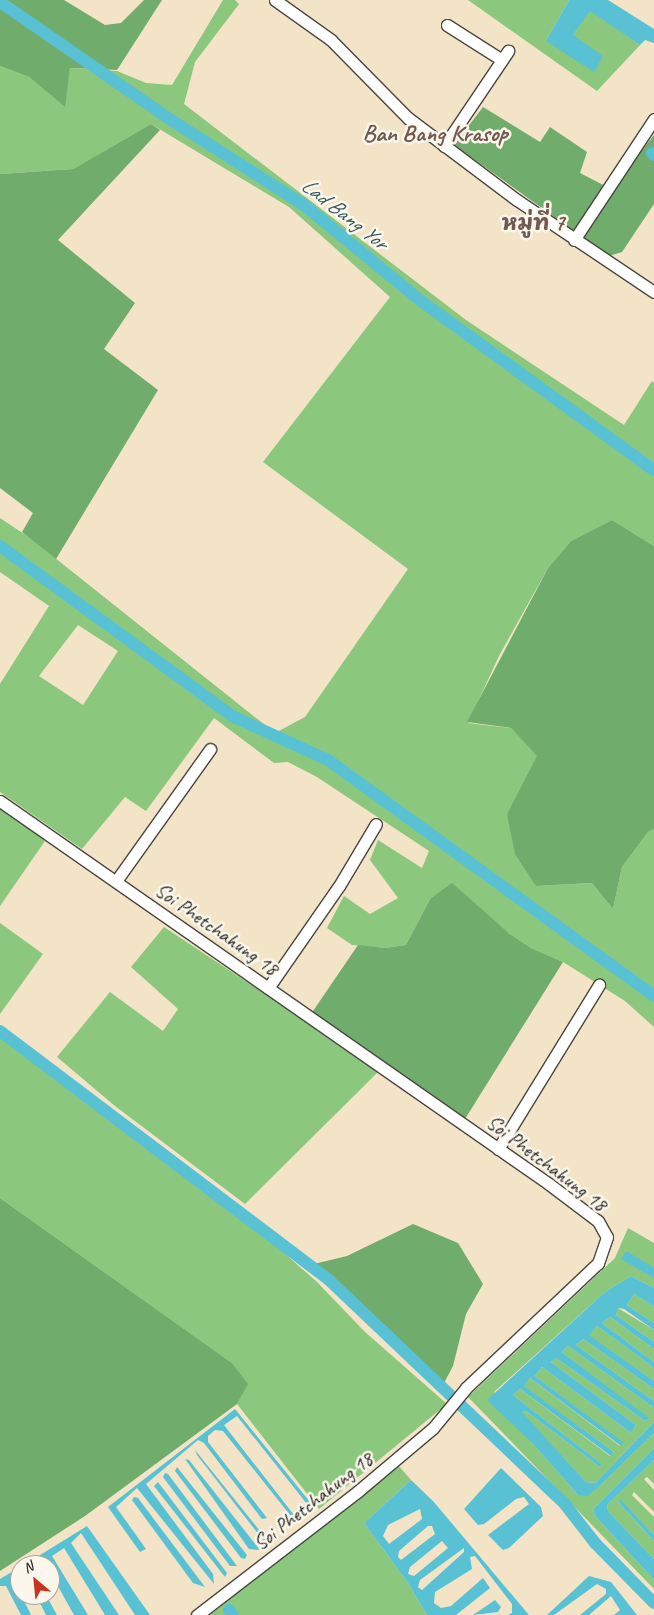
<!DOCTYPE html>
<meta charset="utf-8">
<style>
body{margin:0}
#map{position:relative;width:654px;height:1615px;overflow:hidden;background:#f3e3c7;font-family:Caveat,"Playpen Sans Thai",sans-serif}
div>[style]{position:absolute}
.green>*{inset:0;background:#8bc77d}
.forest>*{inset:0;background:#70ac6c}
.water>*{inset:0;background:#58c2d4}
.canal>*{height:12px;margin:-6px;padding:0 6px;transform-origin:6px;border-radius:6px;background:#58c2d4}
.roads{filter:drop-shadow(1px 0 #494742) drop-shadow(-1px 0 #494742) drop-shadow(0 1px #494742) drop-shadow(0 -1px #494742)}
.minor>*{height:11px;margin:-5.5px;padding:0 5.5px;transform-origin:5.5px;border-radius:5.5px;background:#fff}
span{translate:-50% -50%;white-space:nowrap;text-align:center;line-height:1.15;-webkit-text-stroke:5px #fbf7ec;paint-order:stroke}
.street-label{font-size:21px;color:#2b2b2b}
.water-label{font-size:22px;color:#38585e;font-style:italic}
.neighbourhood-label{font-size:22px;color:#725a52;font-weight:700}
.quarter-label{font-size:24px;color:#725a52;font-weight:700}
.north{position:absolute;left:10px;top:1555px;width:50px;height:50px;box-sizing:border-box;background:#fbf7ec;border:1px solid #a8a59f;border-radius:50%;rotate:332deg;font-size:14px;font-weight:700;line-height:20px;text-align:center;color:#2b2b2b}
.north::after{content:'';display:block;margin:auto;width:18px;height:22px;background:#c8321e;clip-path:polygon(50% 0,100% 100%,50% 72%,0 100%)}
</style>
<div id="map">
<div class="green">
<i style="clip-path:polygon(evenodd,223px 0,235px 0,239px 4px,195px 62px,184px 104px,466px 320px,624px 425px,652px 381px,654px 383px,654px 546px,612px 520px,571px 541px,548px 568px,499px 656px,468px 723px,511px 728px,538px 756px,507px 814px,536px 886px,592px 883px,613px 909px,622px 867px,648px 832px,654px 829px,654px 1027px,625px 1001px,563px 962px,531px 948px,510px 934px,452px 884px,430px 899px,406px 945px,385px 948px,352px 945px,327px 928px,344px 896px,370px 914px,398px 898px,370px 860px,378px 840px,422px 868px,429px 851px,317px 777px,288px 762px,274px 763px,214px 718px,146px 811px,125px 797px,82px 849px,0 792px,0 684px,49px 606px,0 572px,0 518px,30px 538px,275px 733px,305px 717px,408px 569px,263px 462px,390px 297px,289px 207px,151px 124px,73px 169px,0 174px,0 66px,29px 77px,64px 106px,70px 68px,117px 71px,146px 83px,172px 85px,223px 0,78px 625px,118px 651px,83px 705px,39px 676px,78px 625px)"></i>
<i style="clip-path:polygon(468px 0,569px 0,546px 41px,573px 35px,590px 10px,640px 45px,597px 91px)"></i>
<i style="clip-path:polygon(0 805px,45px 841px,0 906px)"></i>
<i style="clip-path:polygon(0 923px,43px 954px,0 1014px)"></i>
<i style="clip-path:polygon(164px 927px,380px 1070px,245px 1204px,115px 1106px,57px 1057px,110px 992px,163px 1031px,178px 1009px,131px 967px)"></i>
<i style="clip-path:polygon(0 1037px,232px 1207px,317px 1282px,365px 1332px,447px 1404px,319px 1509px,237px 1404px,247px 1384px,232px 1363px,0 1198px)"></i>
<i style="clip-path:polygon(628px 1228px,654px 1243px,654px 1288px,631px 1276px,605px 1292px,494px 1392px,532px 1443px,578px 1495px,601px 1485px,654px 1433px,654px 1448px,593px 1509px,595px 1516px,654px 1580px,654px 1589px,468px 1397px,615px 1258px)"></i>
<i style="clip-path:polygon(634px 1294px,654px 1307px,654px 1323px,627px 1305px)"></i>
<i style="clip-path:polygon(618px 1308px,654px 1330px,654px 1342px,616px 1315px)"></i>
<i style="clip-path:polygon(610px 1317px,654px 1349px,654px 1362px,602px 1323px)"></i>
<i style="clip-path:polygon(597px 1326px,654px 1368px,654px 1381px,588px 1335px)"></i>
<i style="clip-path:polygon(583px 1339px,654px 1389px,654px 1401px,576px 1345px)"></i>
<i style="clip-path:polygon(568px 1346px,654px 1408px,654px 1422px,595px 1483px,586px 1482px,521px 1412px,526px 1411px,600px 1467px,602px 1464px,513px 1395px,520px 1389px,610px 1456px,614px 1452px,523px 1386px,530px 1378px,620px 1446px,622px 1442px,535px 1376px,542px 1367px,631px 1433px,636px 1425px,551px 1362px,556px 1358px,645px 1421px,648px 1418px,562px 1352px)"></i>
<i style="clip-path:polygon(654px 1460px,654px 1484px,647px 1477px,644px 1479px,654px 1490px,654px 1512px,634px 1492px,632px 1495px,654px 1517px,654px 1535px,621px 1501px,618px 1502px,654px 1541px,654px 1559px,608px 1511px,607px 1505px)"></i>
<i style="clip-path:polygon(398px 1465px,411px 1480px,364px 1523px,408px 1583px,427px 1615px,210px 1615px)"></i>
</div>
<div class="forest">
<i style="clip-path:polygon(0 0,64px 0,105px 25px,121px 23px,144px 0,162px 0,117px 70px,70px 68px,65px 107px,29px 77px,0 66px)"></i>
<i style="clip-path:polygon(483px 107px,540px 142px,550px 127px,587px 152px,580px 173px,611px 189px,654px 135px,654px 204px,622px 252px,609px 256px,454px 145px)"></i>
<i style="clip-path:polygon(151px 124px,160px 130px,58px 240px,135px 303px,104px 349px,158px 390px,56px 559px,22px 532px,33px 513px,0 488px,0 174px,73px 169px)"></i>
<i style="clip-path:polygon(612px 520px,654px 546px,654px 829px,648px 832px,622px 867px,613px 909px,592px 883px,536px 886px,515px 854px,507px 814px,537px 756px,511px 728px,467px 722px,548px 568px,571px 541px)"></i>
<i style="clip-path:polygon(452px 883px,510px 934px,531px 948px,563px 962px,465px 1119px,311px 1014px,358px 945px,385px 948px,406px 945px,430px 899px)"></i>
<i style="clip-path:polygon(0 1198px,232px 1363px,248px 1384px,237px 1404px,85px 1516px,0 1571px)"></i>
<i style="clip-path:polygon(413px 1224px,458px 1243px,483px 1284px,466px 1314px,453px 1366px,444px 1383px,314px 1264px,347px 1256px)"></i>
</div>
<div class="water">
<i style="clip-path:polygon(569px 0,608px 0,654px 29px,654px 43px,645px 40px,640px 45px,590px 11px,573px 35px,603px 56px,594px 72px,546px 41px)"></i>
<i style="clip-path:polygon(626px 1251px,654px 1268px,654px 1278px,621px 1259px)"></i>
<i style="clip-path:polygon(631px 1276px,654px 1288px,654px 1307px,634px 1294px,627px 1305px,654px 1323px,654px 1330px,624px 1309px,618px 1308px,616px 1315px,654px 1342px,654px 1349px,610px 1317px,602px 1323px,654px 1362px,654px 1368px,597px 1326px,589px 1335px,654px 1381px,654px 1389px,583px 1339px,576px 1345px,654px 1401px,654px 1408px,568px 1346px,562px 1352px,649px 1418px,645px 1421px,556px 1358px,551px 1362px,636px 1425px,631px 1433px,542px 1367px,535px 1376px,623px 1442px,621px 1446px,530px 1378px,524px 1386px,614px 1452px,611px 1456px,520px 1389px,513px 1395px,602px 1464px,600px 1467px,526px 1411px,522px 1412px,586px 1482px,595px 1483px,654px 1422px,654px 1433px,601px 1485px,587px 1496px,578px 1495px,532px 1443px,487px 1400px,605px 1292px)"></i>
<i style="clip-path:polygon(235px 1409px,314px 1507px,311px 1509px,237px 1416px,224px 1425px,294px 1515px,290px 1515px,223px 1431px,215px 1430px,208px 1436px,208px 1442px,267px 1518px,262px 1519px,204px 1443px,198px 1440px,146px 1484px,213px 1574px,214px 1584px,137px 1488px,116px 1507px,146px 1549px,140px 1552px,108px 1507px)"></i>
<i style="clip-path:polygon(654px 1448px,654px 1460px,607px 1505px,608px 1511px,654px 1559px,654px 1580px,595px 1516px,593px 1509px)"></i>
<i style="clip-path:polygon(195px 1450px,268px 1541px,266px 1544px,197px 1455px)"></i>
<i style="clip-path:polygon(185px 1459px,189px 1460px,260px 1550px,249px 1549px)"></i>
<i style="clip-path:polygon(177px 1467px,247px 1555px,245px 1559px,241px 1558px,175px 1471px)"></i>
<i style="clip-path:polygon(501px 1468px,541px 1507px,543px 1516px,509px 1548px,503px 1550px,488px 1535px,529px 1504px,524px 1497px,516px 1499px,484px 1524px,478px 1525px,464px 1509px)"></i>
<i style="clip-path:polygon(165px 1473px,168px 1474px,237px 1566px,230px 1566px,163px 1477px)"></i>
<i style="clip-path:polygon(evenodd,411px 1480px,433px 1501px,529px 1615px,508px 1615px,512px 1613px,512px 1604px,475px 1556px,470px 1557px,472px 1569px,435px 1592px,434px 1603px,441px 1608px,451px 1606px,483px 1578px,490px 1588px,456px 1615px,427px 1615px,408px 1583px,364px 1523px,411px 1480px,420px 1509px,422px 1519px,389px 1544px,383px 1536px,388px 1525px,420px 1509px,411px 1480px,428px 1526px,432px 1526px,435px 1534px,401px 1560px,398px 1557px,399px 1551px,428px 1526px,411px 1480px,442px 1541px,448px 1548px,414px 1576px,408px 1574px,410px 1567px,442px 1541px,411px 1480px,464px 1548px,464px 1552px,422px 1590px,418px 1587px,420px 1580px,464px 1548px)"></i>
<i style="clip-path:polygon(158px 1482px,227px 1573px,225px 1577px,154px 1486px)"></i>
<i style="clip-path:polygon(134px 1497px,138px 1498px,205px 1587px,193px 1583px,132px 1500px)"></i>
<i style="clip-path:polygon(621px 1500px,654px 1535px,654px 1541px,618px 1502px)"></i>
<i style="clip-path:polygon(87px 1526px,150px 1615px,135px 1615px,81px 1533px,71px 1543px,119px 1615px,105px 1615px,64px 1548px,52px 1556px,88px 1615px,74px 1615px,50px 1572px,50px 1565px,43px 1560px,34px 1565px,24px 1565px)"></i>
<i style="clip-path:polygon(20px 1567px,20px 1574px,14px 1580px,31px 1615px,21px 1615px,6px 1586px,0 1586px,0 1579px)"></i>
<i style="clip-path:polygon(589px 1576px,611px 1582px,637px 1615px,614px 1615px,620px 1610px,611px 1596px,589px 1615px,580px 1615px,606px 1594px,606px 1589px,597px 1584px,554px 1615px,547px 1615px)"></i>
<i style="clip-path:polygon(36px 1595px,46px 1595px,57px 1615px,46px 1615px)"></i>
<i style="clip-path:polygon(495px 1600px,501px 1607px,498px 1612px,473px 1615px)"></i>
</div>
<div class="canal">
<i style="left:0;top:2px;width:208px;rotate:34.6deg"></i>
<i style="left:171px;top:120px;width:158px;rotate:32.6deg"></i>
<i style="left:304px;top:205px;width:151px;rotate:39.4deg"></i>
<i style="left:421px;top:301px;width:288px;rotate:36deg"></i>
<i style="left:652px;top:153px;width:3px;rotate:45deg"></i>
<i style="left:0;top:546px;width:288px;rotate:36.2deg"></i>
<i style="left:232px;top:716px;width:106px;rotate:24.6deg"></i>
<i style="left:328px;top:760px;width:402px;rotate:35.9deg"></i>
<i style="left:0;top:1031px;width:414px;rotate:37.1deg"></i>
<i style="left:330px;top:1281px;width:323px;rotate:43.5deg"></i>
<i style="left:564px;top:1503px;width:51px;rotate:52.2deg"></i>
<i style="left:595px;top:1543px;width:84px;rotate:45.5deg"></i>
<i style="left:229px;top:1610px;width:6px;rotate:51deg"></i>
</div>
<div class="roads">
<div class="minor">
<i style="left:275px;top:0;width:69px;rotate:35.5deg"></i>
<i style="left:331px;top:40px;width:110px;rotate:45.4deg"></i>
<i style="left:408px;top:118px;width:136px;rotate:37deg"></i>
<i style="left:517px;top:200px;width:165px;rotate:33.9deg"></i>
<i style="left:447px;top:25px;width:65px;rotate:32.5deg"></i>
<i style="left:444px;top:146px;width:115px;rotate:-56deg"></i>
<i style="left:574px;top:240px;width:145px;rotate:-56.5deg"></i>
<i style="left:0;top:801px;width:669px;rotate:34.9deg"></i>
<i style="left:549px;top:1184px;width:61px;rotate:37.1deg"></i>
<i style="left:598px;top:1221px;width:18px;rotate:61deg"></i>
<i style="left:607px;top:1237px;width:28px;rotate:109deg"></i>
<i style="left:598px;top:1263px;width:182px;rotate:136.6deg"></i>
<i style="left:466px;top:1388px;width:52px;rotate:129.5deg"></i>
<i style="left:433px;top:1428px;width:99px;rotate:139.9deg"></i>
<i style="left:357px;top:1492px;width:202px;rotate:142.4deg"></i>
<i style="left:116px;top:881px;width:162px;rotate:-54.5deg"></i>
<i style="left:268px;top:988px;width:124px;rotate:-55.2deg"></i>
<i style="left:339px;top:886px;width:72px;rotate:-59.2deg"></i>
<i style="left:498px;top:1149px;width:193px;rotate:-58.4deg"></i>
</div>
</div>
<div class="street-label">
<span style="left:217px;top:929px;rotate:35deg">Soi Phetchahung 18</span>
<span style="left:547px;top:1163px;rotate:37deg">Soi Phetchahung 18</span>
<span style="left:313px;top:1501px;rotate:-38deg">Soi Phetchahung 18</span>
</div>
<div class="water-label">
<span style="left:344px;top:214px;rotate:38deg">Lad Bang Yor</span>
</div>
<div class="neighbourhood-label">
<span style="left:533px;top:224px">หมู่ที่ 7</span>
</div>
<div class="quarter-label">
<span style="left:435px;top:134px">Ban Bang Krasop</span>
</div>
<div class="north">N</div>
</div>
